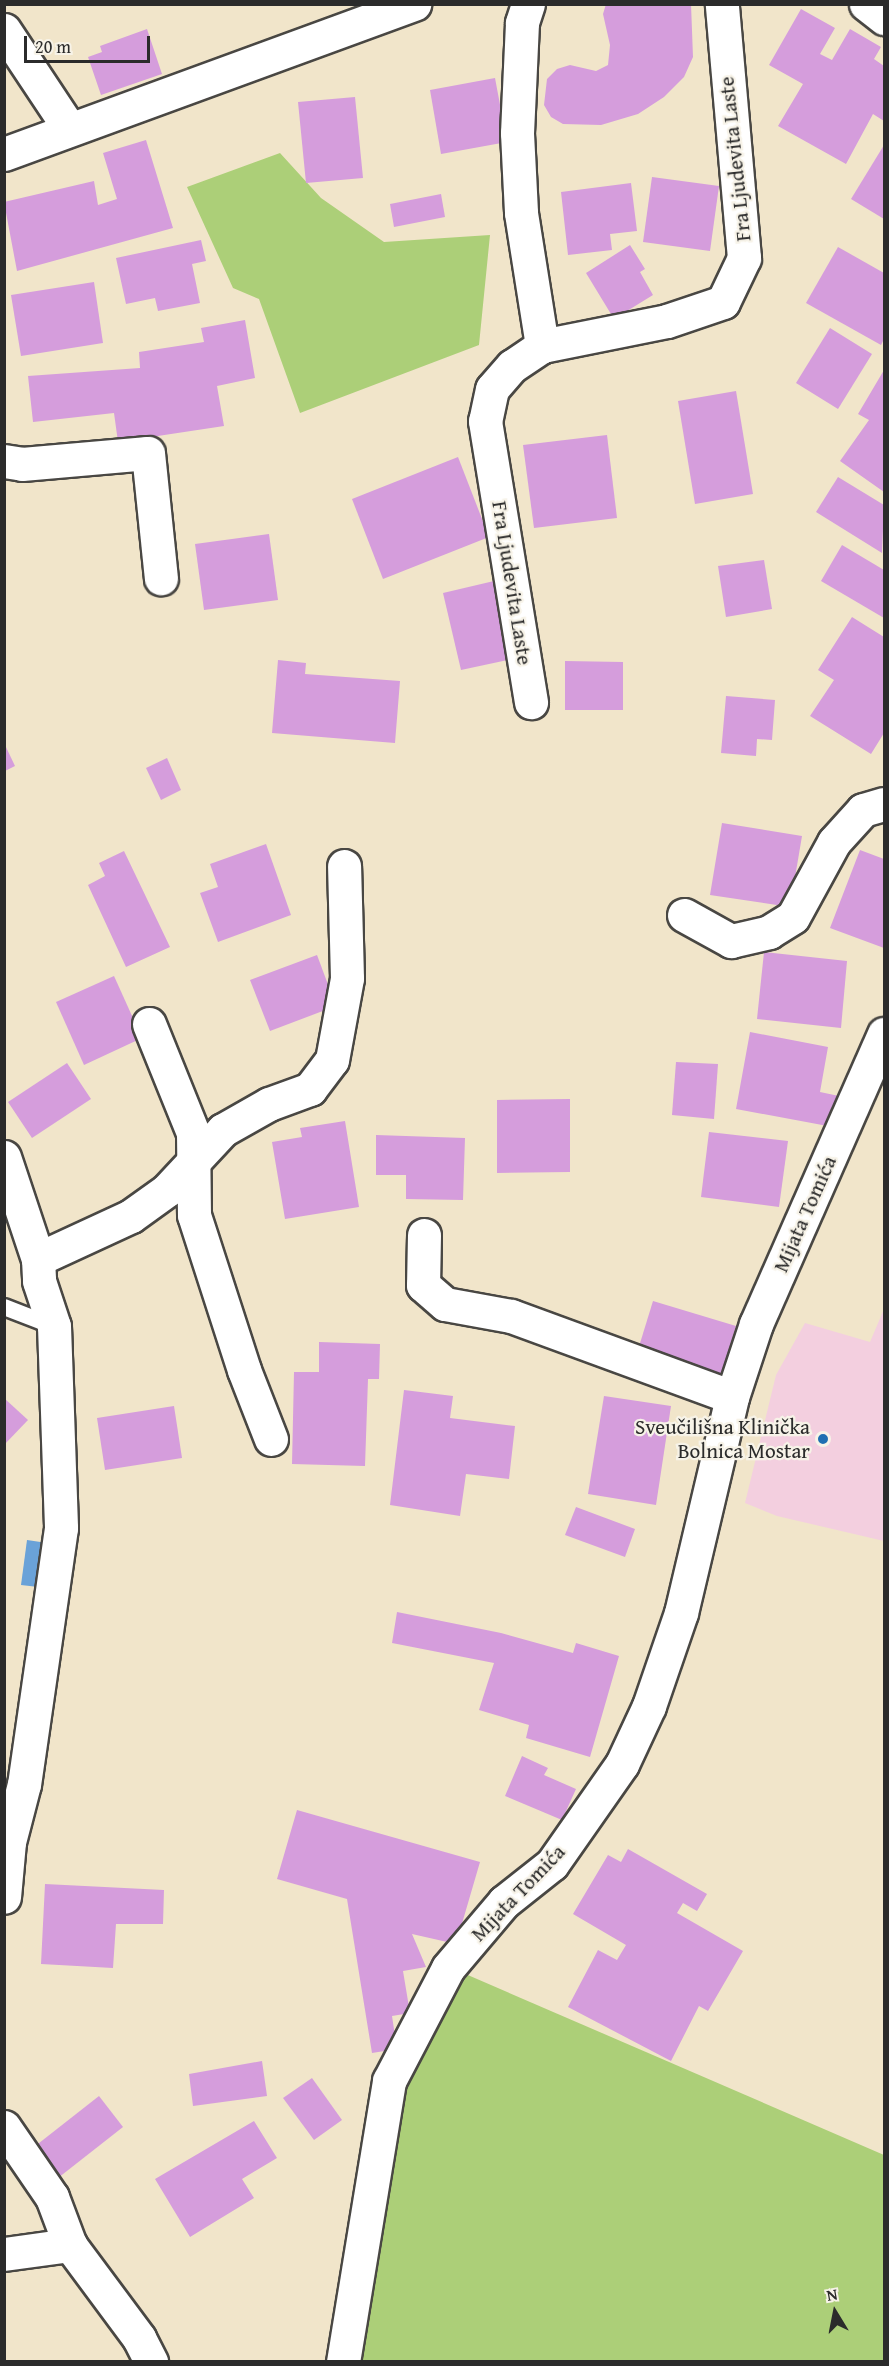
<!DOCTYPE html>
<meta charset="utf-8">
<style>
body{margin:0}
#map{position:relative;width:889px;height:2366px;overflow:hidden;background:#f1e5ca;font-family:"Gentium Book Plus",serif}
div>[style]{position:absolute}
.built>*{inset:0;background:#f3cfdf}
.green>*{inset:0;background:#accf78}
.water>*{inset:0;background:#6aa2d8}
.building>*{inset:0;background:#d59ddc}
.roads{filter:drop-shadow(2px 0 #494743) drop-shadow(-2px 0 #494743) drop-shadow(0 2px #494743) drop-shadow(0 -2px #494743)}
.service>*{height:16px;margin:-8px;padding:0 8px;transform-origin:8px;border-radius:8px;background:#fff}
.minor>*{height:33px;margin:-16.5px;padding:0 16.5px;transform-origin:16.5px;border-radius:16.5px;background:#fff}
.tertiary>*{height:33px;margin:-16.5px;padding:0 16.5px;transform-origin:16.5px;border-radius:16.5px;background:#fff}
.dots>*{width:16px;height:16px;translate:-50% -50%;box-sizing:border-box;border:3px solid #f7f3e8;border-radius:50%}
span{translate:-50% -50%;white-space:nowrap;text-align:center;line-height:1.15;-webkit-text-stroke:4.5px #f7f3e8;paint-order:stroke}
.street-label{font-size:21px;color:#2b2b2b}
.poi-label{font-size:21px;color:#2b2b2b}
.right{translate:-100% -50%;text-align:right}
.frame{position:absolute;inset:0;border:6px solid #2b2b2b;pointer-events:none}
.north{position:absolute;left:805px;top:2282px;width:60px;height:60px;-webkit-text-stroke:4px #f7f3e8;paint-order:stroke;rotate:350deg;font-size:16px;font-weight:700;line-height:24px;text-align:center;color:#2b2b2b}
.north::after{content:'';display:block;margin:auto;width:21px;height:27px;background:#2b2b2b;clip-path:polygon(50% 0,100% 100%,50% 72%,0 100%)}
.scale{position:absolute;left:24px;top:36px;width:126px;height:27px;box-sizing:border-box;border:3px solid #2b2b2b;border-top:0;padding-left:8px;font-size:18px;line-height:21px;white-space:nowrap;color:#2b2b2b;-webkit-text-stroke:4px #f7f3e8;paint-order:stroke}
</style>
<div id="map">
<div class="built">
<i style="clip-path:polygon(884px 1309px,884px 1541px,777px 1516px,745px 1503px,776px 1375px,805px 1323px,870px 1342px)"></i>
</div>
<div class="green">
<i style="clip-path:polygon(280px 153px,321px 198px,384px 242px,490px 235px,479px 345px,300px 413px,259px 299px,233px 288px,187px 187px)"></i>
<i style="clip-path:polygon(447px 1966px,884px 2155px,884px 2361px,343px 2362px,389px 2081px)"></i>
</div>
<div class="water">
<i style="clip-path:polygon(27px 1540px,54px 1544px,47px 1588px,21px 1585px)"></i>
</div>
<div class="building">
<i style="clip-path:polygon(606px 4px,691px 4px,693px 57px,684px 77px,664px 97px,638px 114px,601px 125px,563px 124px,551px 117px,544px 105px,547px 79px,557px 69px,570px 65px,596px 71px,608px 65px,610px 45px,603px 14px)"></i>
<i style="clip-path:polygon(801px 9px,835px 28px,820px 54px,832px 60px,850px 29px,881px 47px,874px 59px,884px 66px,884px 121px,873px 114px,846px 164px,778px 126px,803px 84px,769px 65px)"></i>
<i style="clip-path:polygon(147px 29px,162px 74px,101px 95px,88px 57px,102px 52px,100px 46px)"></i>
<i style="clip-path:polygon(495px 78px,507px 142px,441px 154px,430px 90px)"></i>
<i style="clip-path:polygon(355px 97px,363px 178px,306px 183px,298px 102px)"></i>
<i style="clip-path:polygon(146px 140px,173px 228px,17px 271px,4px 202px,94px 181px,98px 205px,117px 199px,103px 153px)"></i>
<i style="clip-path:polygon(884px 145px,884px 219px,851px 199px)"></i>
<i style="clip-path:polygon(652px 177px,719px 186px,710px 251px,643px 242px)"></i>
<i style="clip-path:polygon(631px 183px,637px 231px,610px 234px,612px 250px,568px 255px,561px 192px)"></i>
<i style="clip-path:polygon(441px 194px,445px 217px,394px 227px,390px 204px)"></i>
<i style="clip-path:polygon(201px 240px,206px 261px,192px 264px,200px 303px,158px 311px,155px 298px,126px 304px,116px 258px)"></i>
<i style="clip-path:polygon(630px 245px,645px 269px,640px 272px,653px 295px,614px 319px,586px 273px)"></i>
<i style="clip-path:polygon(838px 247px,884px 273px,884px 339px,881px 345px,806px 303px)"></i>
<i style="clip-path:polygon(94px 282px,103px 343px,21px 356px,11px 295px)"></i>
<i style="clip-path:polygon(245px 320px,255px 378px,217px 386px,224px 426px,118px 442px,114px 413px,33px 422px,28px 376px,140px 368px,139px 352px,204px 342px,201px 328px)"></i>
<i style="clip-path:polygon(830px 328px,872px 354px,838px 409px,796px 383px)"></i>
<i style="clip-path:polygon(884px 370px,884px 492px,840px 461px,869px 420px,858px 414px)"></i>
<i style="clip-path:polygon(736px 391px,753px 494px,695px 504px,678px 401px)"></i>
<i style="clip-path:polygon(607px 435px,617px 518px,534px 528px,523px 445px)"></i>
<i style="clip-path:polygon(458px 457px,489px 537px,383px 579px,352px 499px)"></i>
<i style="clip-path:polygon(838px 477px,884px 505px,882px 553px,816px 512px)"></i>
<i style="clip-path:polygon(269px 534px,278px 600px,204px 610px,195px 544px)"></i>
<i style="clip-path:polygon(842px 545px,884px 570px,884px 618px,821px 581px)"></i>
<i style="clip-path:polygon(764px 560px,772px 609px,726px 617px,718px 566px)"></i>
<i style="clip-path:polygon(494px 581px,512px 659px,461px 670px,443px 593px)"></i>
<i style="clip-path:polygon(852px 617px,884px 637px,884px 733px,871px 754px,810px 716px,834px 680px,818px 670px)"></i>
<i style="clip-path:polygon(278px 660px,306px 663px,305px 674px,400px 681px,395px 743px,272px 733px)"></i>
<i style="clip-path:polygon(565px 661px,623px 662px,623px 710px,565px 710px)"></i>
<i style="clip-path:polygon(726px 696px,775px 700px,772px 740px,757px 739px,756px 756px,721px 753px)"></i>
<i style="clip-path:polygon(5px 745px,15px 766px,5px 771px)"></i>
<i style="clip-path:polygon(167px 758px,181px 790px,161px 800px,146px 768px)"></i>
<i style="clip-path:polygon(722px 823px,802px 836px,790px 907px,710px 895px)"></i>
<i style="clip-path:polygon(266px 844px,291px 915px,218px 942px,200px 893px,218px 887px,210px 864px)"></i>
<i style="clip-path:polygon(860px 850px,884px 859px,884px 948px,830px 928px)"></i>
<i style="clip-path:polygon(124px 851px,170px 947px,126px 967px,88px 885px,105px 876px,99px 863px)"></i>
<i style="clip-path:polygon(764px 952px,847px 961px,841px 1028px,757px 1019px)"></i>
<i style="clip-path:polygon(317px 955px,336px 1006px,270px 1031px,250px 980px)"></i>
<i style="clip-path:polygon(114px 976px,142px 1038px,84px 1065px,56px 1002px)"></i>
<i style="clip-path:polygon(750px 1032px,828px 1047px,820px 1092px,839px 1096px,833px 1127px,736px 1109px)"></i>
<i style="clip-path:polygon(676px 1062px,718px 1064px,714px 1119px,672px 1115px)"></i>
<i style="clip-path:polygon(67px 1063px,91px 1099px,32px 1138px,8px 1102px)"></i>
<i style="clip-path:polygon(570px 1099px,570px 1172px,497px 1173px,497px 1100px)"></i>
<i style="clip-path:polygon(345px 1121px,359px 1207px,285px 1219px,272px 1142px,302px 1137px,300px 1128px)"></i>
<i style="clip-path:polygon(709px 1132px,788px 1141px,779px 1207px,701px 1197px)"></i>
<i style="clip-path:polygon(376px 1135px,465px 1138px,463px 1200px,406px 1199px,406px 1175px,376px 1175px)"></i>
<i style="clip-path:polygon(653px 1301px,736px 1326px,720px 1379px,637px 1353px)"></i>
<i style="clip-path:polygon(319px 1342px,380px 1344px,379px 1379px,368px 1379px,365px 1466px,292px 1464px,294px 1372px,319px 1372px)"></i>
<i style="clip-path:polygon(404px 1390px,453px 1396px,450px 1418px,515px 1426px,509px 1479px,466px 1474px,460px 1516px,390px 1505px)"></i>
<i style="clip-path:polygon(604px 1396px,671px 1406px,656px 1505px,588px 1494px)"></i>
<i style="clip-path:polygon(4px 1398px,28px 1420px,4px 1445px)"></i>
<i style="clip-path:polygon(174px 1406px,182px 1458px,105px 1470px,97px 1418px)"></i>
<i style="clip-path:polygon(576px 1507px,635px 1529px,625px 1557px,565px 1535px)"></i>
<i style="clip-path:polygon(397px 1612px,501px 1633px,573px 1653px,576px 1643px,619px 1656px,590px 1757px,526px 1738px,529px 1725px,479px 1710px,494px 1663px,392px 1643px)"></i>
<i style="clip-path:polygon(522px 1756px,548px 1768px,544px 1775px,576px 1789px,562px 1820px,505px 1796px)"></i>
<i style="clip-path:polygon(297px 1810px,480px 1862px,456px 1944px,412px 1934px,426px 1967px,403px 1971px,410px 2013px,392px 2016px,397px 2049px,372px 2053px,347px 1899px,277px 1879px)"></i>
<i style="clip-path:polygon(628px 1849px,707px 1894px,697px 1911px,683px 1903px,677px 1913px,743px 1951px,708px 2011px,699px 2006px,671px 2061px,568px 2007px,598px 1950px,617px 1960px,626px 1945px,573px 1914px,608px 1855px,621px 1862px)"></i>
<i style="clip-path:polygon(45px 1884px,164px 1890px,163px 1924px,116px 1924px,113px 1968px,41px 1964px)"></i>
<i style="clip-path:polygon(262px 2061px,267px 2096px,193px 2106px,189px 2074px)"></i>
<i style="clip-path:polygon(312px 2078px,342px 2120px,314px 2140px,283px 2098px)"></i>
<i style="clip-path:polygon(99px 2096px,123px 2127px,58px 2178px,34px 2147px)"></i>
<i style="clip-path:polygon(254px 2121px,277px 2158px,242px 2179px,254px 2198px,190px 2237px,155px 2179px)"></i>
</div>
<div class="roads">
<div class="service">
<i style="left:4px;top:1307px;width:53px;rotate:21.2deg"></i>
</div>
<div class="minor">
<i style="left:528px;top:4px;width:20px;rotate:108deg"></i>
<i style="left:522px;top:23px;width:110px;rotate:92.6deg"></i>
<i style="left:517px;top:133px;width:80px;rotate:87.1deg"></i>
<i style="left:521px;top:213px;width:135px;rotate:81deg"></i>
<i style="left:542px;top:346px;width:36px;rotate:146deg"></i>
<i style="left:512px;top:366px;width:30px;rotate:131deg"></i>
<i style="left:492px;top:389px;width:33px;rotate:102deg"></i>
<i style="left:485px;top:421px;width:285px;rotate:80.7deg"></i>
<i style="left:4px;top:30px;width:118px;rotate:56.4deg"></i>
<i style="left:4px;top:154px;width:437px;rotate:-20.1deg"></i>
<i style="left:542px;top:346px;width:127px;rotate:-11.3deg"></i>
<i style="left:667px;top:321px;width:59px;rotate:-18.7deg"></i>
<i style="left:723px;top:302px;width:49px;rotate:-64.5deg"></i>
<i style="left:744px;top:258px;width:255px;rotate:-95deg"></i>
<i style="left:4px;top:461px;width:18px;rotate:9deg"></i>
<i style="left:22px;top:464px;width:126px;rotate:-5deg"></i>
<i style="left:148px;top:453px;width:126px;rotate:84.1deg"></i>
<i style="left:684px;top:915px;width:54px;rotate:29deg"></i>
<i style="left:731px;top:941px;width:39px;rotate:-13deg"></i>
<i style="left:769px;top:932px;width:28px;rotate:-32deg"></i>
<i style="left:793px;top:917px;width:85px;rotate:-61.3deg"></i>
<i style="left:834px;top:842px;width:43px;rotate:-47.8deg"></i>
<i style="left:863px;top:810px;width:22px;rotate:-16deg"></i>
<i style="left:149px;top:1024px;width:118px;rotate:68deg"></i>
<i style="left:193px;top:1133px;width:82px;rotate:89.3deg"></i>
<i style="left:194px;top:1215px;width:163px;rotate:72.1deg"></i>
<i style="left:244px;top:1370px;width:74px;rotate:68.6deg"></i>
<i style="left:4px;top:1157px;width:108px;rotate:71.6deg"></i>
<i style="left:38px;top:1259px;width:22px;rotate:87deg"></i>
<i style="left:39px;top:1281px;width:47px;rotate:71.6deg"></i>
<i style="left:54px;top:1326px;width:202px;rotate:88deg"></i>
<i style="left:61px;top:1528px;width:259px;rotate:98.2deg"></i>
<i style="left:24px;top:1784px;width:60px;rotate:104.5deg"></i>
<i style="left:9px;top:1842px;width:55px;rotate:95.2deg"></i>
<i style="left:424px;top:1235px;width:50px;rotate:91.1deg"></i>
<i style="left:423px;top:1285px;width:29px;rotate:41deg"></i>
<i style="left:445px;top:1304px;width:67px;rotate:10.3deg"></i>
<i style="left:511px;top:1316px;width:235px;rotate:20.1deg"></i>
<i style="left:38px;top:1259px;width:102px;rotate:-24.8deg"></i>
<i style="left:131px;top:1216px;width:44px;rotate:-35.8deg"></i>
<i style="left:167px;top:1190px;width:82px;rotate:-47deg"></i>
<i style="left:223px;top:1130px;width:53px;rotate:-29.5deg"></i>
<i style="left:269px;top:1104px;width:44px;rotate:-20.1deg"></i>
<i style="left:310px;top:1089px;width:36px;rotate:-53deg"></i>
<i style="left:332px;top:1060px;width:83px;rotate:-79.6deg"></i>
<i style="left:347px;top:978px;width:112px;rotate:-91.5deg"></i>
<i style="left:4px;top:2127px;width:85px;rotate:55.6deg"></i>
<i style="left:52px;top:2197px;width:51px;rotate:69.4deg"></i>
<i style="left:70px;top:2245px;width:116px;rotate:53.4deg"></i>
<i style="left:139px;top:2338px;width:27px;rotate:63deg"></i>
<i style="left:4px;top:2254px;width:67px;rotate:-7.8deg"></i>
<i style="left:343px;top:2362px;width:285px;rotate:-80.7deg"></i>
<i style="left:389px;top:2081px;width:127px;rotate:-62.4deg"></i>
<i style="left:448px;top:1968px;width:87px;rotate:-49.7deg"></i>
<i style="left:504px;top:1902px;width:61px;rotate:-38.4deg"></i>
<i style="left:552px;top:1864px;width:122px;rotate:-55deg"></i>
<i style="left:622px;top:1764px;width:64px;rotate:-65deg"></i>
<i style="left:649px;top:1706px;width:98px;rotate:-71deg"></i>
<i style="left:681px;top:1613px;width:222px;rotate:-76.7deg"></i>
<i style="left:732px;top:1397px;width:77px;rotate:-71.8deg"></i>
<i style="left:756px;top:1324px;width:317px;rotate:-66.2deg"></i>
</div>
<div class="tertiary">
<i style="left:866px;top:4px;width:23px;rotate:38deg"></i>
</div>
</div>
<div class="dots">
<i style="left:823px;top:1439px;background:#1f6fb2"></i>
</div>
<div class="street-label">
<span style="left:735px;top:159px;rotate:-96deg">Fra Ljudevita Laste</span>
<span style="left:512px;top:583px;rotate:81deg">Fra Ljudevita Laste</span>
<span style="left:805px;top:1214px;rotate:-66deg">Mijata Tomića</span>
<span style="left:518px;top:1893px;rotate:-46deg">Mijata Tomića</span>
</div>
<div class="poi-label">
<span class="right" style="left:810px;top:1439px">Sveučilišna Klinička<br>Bolnica Mostar</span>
</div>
<div class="frame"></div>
<div class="north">N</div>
<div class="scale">20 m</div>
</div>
